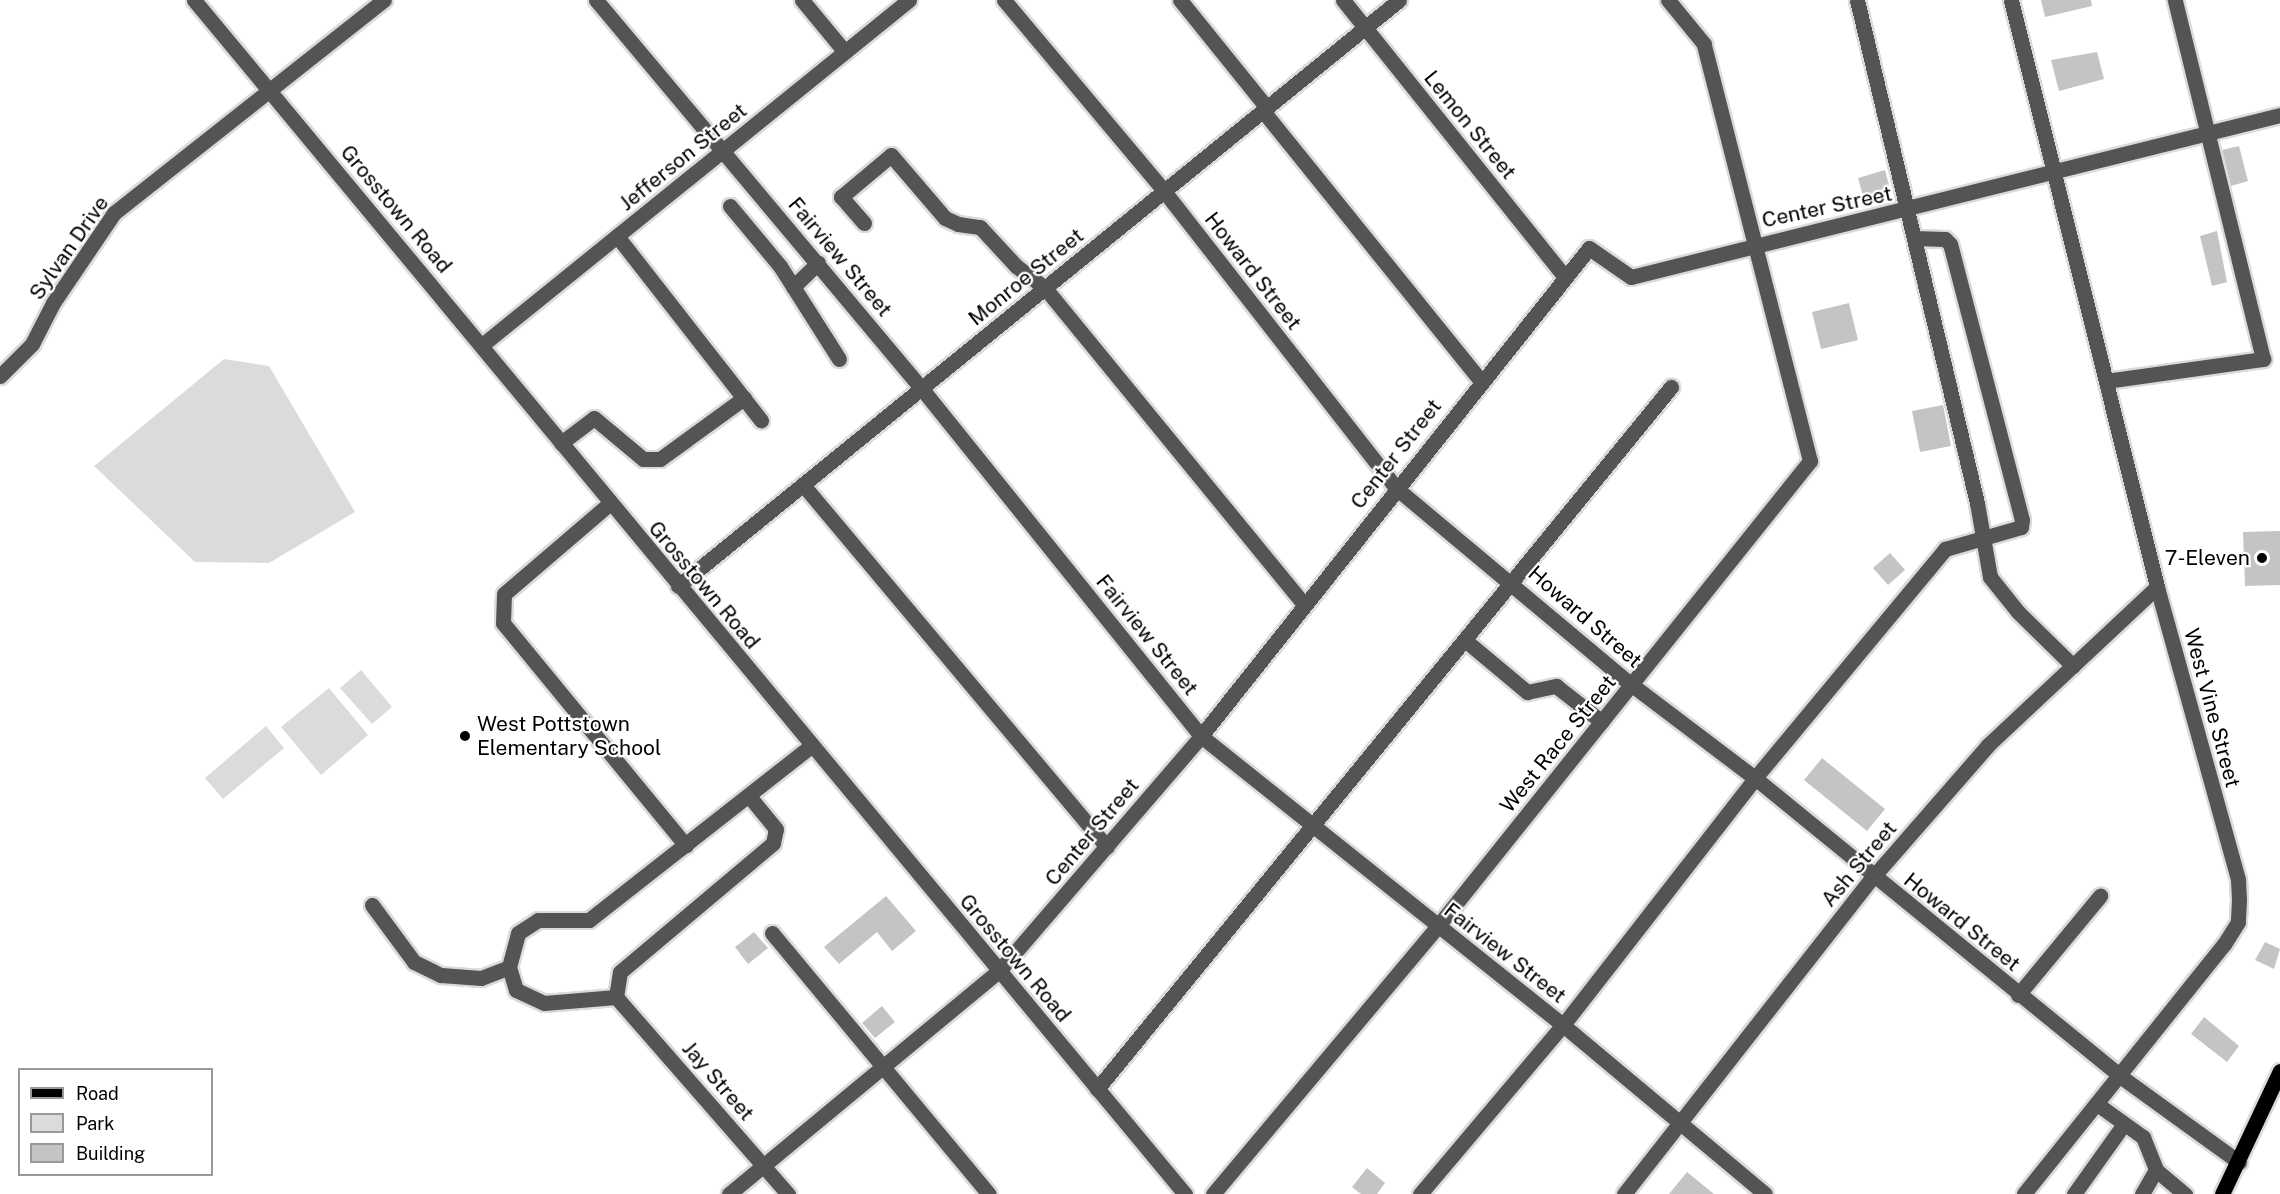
<!DOCTYPE html>
<style>
body{margin:0}
#map{position:relative;width:2280px;height:1194px;overflow:hidden;background:#fff;font-family:"Public Sans",sans-serif}
div>[style]{position:absolute}
.green>*{inset:0;background:#dbdbdb}
.building>*{inset:0;background:#c4c4c4}
.roads{filter:drop-shadow(2px 0 #dbdbdb) drop-shadow(-2px 0 #dbdbdb) drop-shadow(0 2px #dbdbdb) drop-shadow(0 -2px #dbdbdb)}
.minor>*{height:15px;margin:-7.5px;padding:0 7.5px;transform-origin:7.5px;border-radius:7.5px;background:#545454}
.major>*{height:15px;margin:-7.5px;padding:0 7.5px;transform-origin:7.5px;border-radius:7.5px;background:#000}
.dots>*{width:16px;height:16px;translate:-50% -50%;box-sizing:border-box;border:3px solid #fff;border-radius:50%}
span{translate:-50% -50%;white-space:nowrap;text-align:center;line-height:1.15;-webkit-text-stroke:4.5px #fff;paint-order:stroke}
.street-label{font-size:21px;color:#000}
.poi-label{font-size:21px;color:#000}
.right{translate:-100% -50%;text-align:right}
.left{translate:0 -50%;text-align:left}
.legend{position:absolute;left:18px;top:1068px;width:195px;height:108px;box-sizing:border-box;background:#fff;border:2px solid #999;margin:0;padding:8px 10px;list-style:none;font-size:18px;color:#000}
.legend li{display:flex;align-items:center;gap:12px;height:30px}
.legend b{width:30px;border:2px solid #999}
</style>
<div id="map">
<div class="green">
<i style="clip-path:polygon(224px 359px,269px 366px,355px 512px,269px 563px,195px 562px,94px 466px)"></i>
<i style="clip-path:polygon(361px 670px,392px 707px,372px 724px,340px 688px)"></i>
<i style="clip-path:polygon(329px 688px,368px 735px,321px 775px,281px 727px)"></i>
<i style="clip-path:polygon(266px 726px,284px 748px,223px 799px,205px 778px)"></i>
</div>
<div class="building">
<i style="clip-path:polygon(2041px 0,2091px 0,2092px 6px,2045px 17px)"></i>
<i style="clip-path:polygon(2097px 52px,2104px 79px,2059px 91px,2051px 60px)"></i>
<i style="clip-path:polygon(2239px 146px,2248px 181px,2231px 186px,2222px 150px)"></i>
<i style="clip-path:polygon(1885px 170px,1890px 189px,1863px 196px,1858px 178px)"></i>
<i style="clip-path:polygon(2217px 231px,2227px 282px,2212px 286px,2200px 236px)"></i>
<i style="clip-path:polygon(1849px 303px,1858px 340px,1821px 349px,1812px 312px)"></i>
<i style="clip-path:polygon(1943px 405px,1951px 446px,1920px 452px,1912px 411px)"></i>
<i style="clip-path:polygon(2280px 531px,2280px 585px,2245px 586px,2243px 532px)"></i>
<i style="clip-path:polygon(1890px 553px,1905px 570px,1888px 585px,1873px 568px)"></i>
<i style="clip-path:polygon(1822px 758px,1885px 809px,1867px 831px,1804px 780px)"></i>
<i style="clip-path:polygon(886px 896px,916px 931px,892px 951px,877px 932px,839px 964px,824px 947px)"></i>
<i style="clip-path:polygon(754px 932px,768px 948px,748px 964px,735px 947px)"></i>
<i style="clip-path:polygon(2265px 942px,2280px 949px,2274px 969px,2255px 960px)"></i>
<i style="clip-path:polygon(882px 1006px,895px 1022px,875px 1038px,862px 1023px)"></i>
<i style="clip-path:polygon(2204px 1017px,2239px 1046px,2227px 1062px,2191px 1034px)"></i>
<i style="clip-path:polygon(1367px 1168px,1385px 1183px,1377px 1194px,1361px 1194px,1352px 1187px)"></i>
<i style="clip-path:polygon(1687px 1172px,1714px 1194px,1669px 1194px)"></i>
</div>
<div class="roads">
<div class="minor">
<i style="left:194px;top:0;width:1552px;rotate:50.31deg"></i>
<i style="left:596px;top:0;width:508px;rotate:50.04deg"></i>
<i style="left:922px;top:389px;width:445px;rotate:51.2deg"></i>
<i style="left:1201px;top:736px;width:463px;rotate:38.6deg"></i>
<i style="left:1563px;top:1025px;width:263px;rotate:39.9deg"></i>
<i style="left:802px;top:0;width:67px;rotate:50.4deg"></i>
<i style="left:1004px;top:0;width:249px;rotate:50deg"></i>
<i style="left:1164px;top:191px;width:377px;rotate:52deg"></i>
<i style="left:1396px;top:488px;width:307px;rotate:39.9deg"></i>
<i style="left:1632px;top:685px;width:154px;rotate:37.1deg"></i>
<i style="left:1755px;top:778px;width:471px;rotate:39.2deg"></i>
<i style="left:2120px;top:1076px;width:147px;rotate:35.9deg"></i>
<i style="left:1180px;top:0;width:139px;rotate:51.1deg"></i>
<i style="left:1343px;top:0;width:354px;rotate:51.3deg"></i>
<i style="left:1857px;top:0;width:517px;rotate:76.58deg"></i>
<i style="left:1977px;top:503px;width:75px;rotate:80deg"></i>
<i style="left:1990px;top:577px;width:45px;rotate:51.3deg"></i>
<i style="left:2018px;top:612px;width:77px;rotate:44.5deg"></i>
<i style="left:2011px;top:0;width:605px;rotate:76.03deg"></i>
<i style="left:2157px;top:587px;width:304px;rotate:74.5deg"></i>
<i style="left:2238px;top:880px;width:20px;rotate:87deg"></i>
<i style="left:2239px;top:900px;width:22px;rotate:93deg"></i>
<i style="left:2238px;top:922px;width:26px;rotate:122deg"></i>
<i style="left:2224px;top:944px;width:320px;rotate:128.7deg"></i>
<i style="left:1263px;top:111px;width:347px;rotate:51.1deg"></i>
<i style="left:730px;top:206px;width:78px;rotate:50.2deg"></i>
<i style="left:780px;top:266px;width:110px;rotate:57.6deg"></i>
<i style="left:864px;top:223px;width:35px;rotate:-131deg"></i>
<i style="left:841px;top:197px;width:65px;rotate:-40deg"></i>
<i style="left:891px;top:155px;width:83px;rotate:49.4deg"></i>
<i style="left:945px;top:218px;width:14px;rotate:25deg"></i>
<i style="left:958px;top:224px;width:22px;rotate:8deg"></i>
<i style="left:980px;top:227px;width:53px;rotate:47.3deg"></i>
<i style="left:1016px;top:266px;width:36px;rotate:37deg"></i>
<i style="left:1045px;top:288px;width:409px;rotate:50.7deg"></i>
<i style="left:617px;top:236px;width:234px;rotate:52deg"></i>
<i style="left:793px;top:287px;width:35px;rotate:-44deg"></i>
<i style="left:482px;top:345px;width:549px;rotate:-38.94deg"></i>
<i style="left:0;top:376px;width:45px;rotate:-45deg"></i>
<i style="left:32px;top:344px;width:46px;rotate:-62.9deg"></i>
<i style="left:53px;top:303px;width:109px;rotate:-55.9deg"></i>
<i style="left:114px;top:213px;width:344px;rotate:-38.3deg"></i>
<i style="left:2106px;top:381px;width:159px;rotate:-8deg"></i>
<i style="left:2263px;top:359px;width:370px;rotate:-103.8deg"></i>
<i style="left:561px;top:443px;width:41px;rotate:-37.1deg"></i>
<i style="left:594px;top:418px;width:64px;rotate:39.9deg"></i>
<i style="left:643px;top:459px;width:17px"></i>
<i style="left:660px;top:459px;width:104px;rotate:-36deg"></i>
<i style="left:804px;top:486px;width:471px;rotate:50deg"></i>
<i style="left:609px;top:504px;width:138px;rotate:139.4deg"></i>
<i style="left:504px;top:594px;width:29px;rotate:92deg"></i>
<i style="left:503px;top:623px;width:288px;rotate:50.6deg"></i>
<i style="left:678px;top:586px;width:929px;rotate:-39.1deg"></i>
<i style="left:1466px;top:641px;width:80px;rotate:39.9deg"></i>
<i style="left:1527px;top:692px;width:30px;rotate:-12deg"></i>
<i style="left:1556px;top:686px;width:58px;rotate:38deg"></i>
<i style="left:372px;top:905px;width:71px;rotate:53.6deg"></i>
<i style="left:414px;top:962px;width:30px;rotate:26deg"></i>
<i style="left:441px;top:975px;width:40px;rotate:4.3deg"></i>
<i style="left:481px;top:978px;width:30px;rotate:-21deg"></i>
<i style="left:772px;top:933px;width:339px;rotate:50.3deg"></i>
<i style="left:2018px;top:995px;width:129px;rotate:-50.4deg"></i>
<i style="left:616px;top:997px;width:72px;rotate:175.2deg"></i>
<i style="left:544px;top:1003px;width:31px;rotate:-155deg"></i>
<i style="left:516px;top:990px;width:24px;rotate:-107deg"></i>
<i style="left:509px;top:967px;width:35px;rotate:-75deg"></i>
<i style="left:518px;top:933px;width:24px;rotate:-33deg"></i>
<i style="left:538px;top:920px;width:51px"></i>
<i style="left:589px;top:920px;width:282px;rotate:-38.1deg"></i>
<i style="left:616px;top:997px;width:25px;rotate:-81deg"></i>
<i style="left:620px;top:972px;width:200px;rotate:-40.1deg"></i>
<i style="left:773px;top:843px;width:14px;rotate:-78deg"></i>
<i style="left:776px;top:829px;width:43px;rotate:-129.3deg"></i>
<i style="left:616px;top:997px;width:262px;rotate:48.9deg"></i>
<i style="left:1097px;top:1089px;width:907px;rotate:-50.73deg"></i>
<i style="left:2097px;top:1104px;width:57px;rotate:35.7deg"></i>
<i style="left:2143px;top:1137px;width:35px;rotate:68deg"></i>
<i style="left:729px;top:1194px;width:350px;rotate:-39.6deg"></i>
<i style="left:999px;top:971px;width:310px;rotate:-49.3deg"></i>
<i style="left:1201px;top:736px;width:623px;rotate:-51.51deg"></i>
<i style="left:1589px;top:248px;width:51px;rotate:34.6deg"></i>
<i style="left:1631px;top:277px;width:669px;rotate:-14.02deg"></i>
<i style="left:1213px;top:1194px;width:349px;rotate:-50deg"></i>
<i style="left:1437px;top:927px;width:597px;rotate:-51.33deg"></i>
<i style="left:1810px;top:461px;width:430px;rotate:-104.3deg"></i>
<i style="left:1704px;top:44px;width:57px;rotate:-129.3deg"></i>
<i style="left:1420px;top:1194px;width:221px;rotate:-49.8deg"></i>
<i style="left:1563px;top:1025px;width:313px;rotate:-52.1deg"></i>
<i style="left:1755px;top:778px;width:298px;rotate:-50.3deg"></i>
<i style="left:1945px;top:549px;width:79px;rotate:-16.1deg"></i>
<i style="left:2021px;top:527px;width:7px;rotate:-82deg"></i>
<i style="left:2022px;top:520px;width:285px;rotate:-104.6deg"></i>
<i style="left:1950px;top:244px;width:7px;rotate:-135deg"></i>
<i style="left:1945px;top:239px;width:31px;rotate:-178deg"></i>
<i style="left:1624px;top:1194px;width:403px;rotate:-51.9deg"></i>
<i style="left:1873px;top:877px;width:175px;rotate:-48.9deg"></i>
<i style="left:1988px;top:745px;width:231px;rotate:-43.1deg"></i>
<i style="left:2074px;top:1194px;width:86px;rotate:-54.5deg"></i>
<i style="left:2142px;top:1194px;width:28px;rotate:-60deg"></i>
<i style="left:2156px;top:1170px;width:38px;rotate:40deg"></i>
</div>
<div class="major">
<i style="left:2222px;top:1194px;width:136px;rotate:-64.8deg"></i>
</div>
</div>
<div class="dots">
<i style="left:2262px;top:558px;background:#000"></i>
<i style="left:465px;top:736px;background:#000"></i>
</div>
<div class="street-label">
<span style="left:1470px;top:125px;rotate:51deg">Lemon Street</span>
<span style="left:683px;top:157px;rotate:-39deg">Jefferson Street</span>
<span style="left:1827px;top:207px;rotate:-12deg">Center Street</span>
<span style="left:396px;top:209px;rotate:50deg">Grosstown Road</span>
<span style="left:69px;top:248px;rotate:-55deg">Sylvan Drive</span>
<span style="left:840px;top:257px;rotate:50deg">Fairview Street</span>
<span style="left:1253px;top:271px;rotate:52deg">Howard Street</span>
<span style="left:1026px;top:277px;rotate:-39deg">Monroe Street</span>
<span style="left:1396px;top:454px;rotate:-52deg">Center Street</span>
<span style="left:704px;top:585px;rotate:50deg">Grosstown Road</span>
<span style="left:1585px;top:617px;rotate:41deg">Howard Street</span>
<span style="left:1147px;top:635px;rotate:51deg">Fairview Street</span>
<span style="left:2212px;top:708px;rotate:75deg">West Vine Street</span>
<span style="left:1558px;top:744px;rotate:-51deg">West Race Street</span>
<span style="left:1092px;top:832px;rotate:-50deg">Center Street</span>
<span style="left:1859px;top:864px;rotate:-50deg">Ash Street</span>
<span style="left:1962px;top:922px;rotate:39deg">Howard Street</span>
<span style="left:1505px;top:953px;rotate:38deg">Fairview Street</span>
<span style="left:1015px;top:958px;rotate:50deg">Grosstown Road</span>
<span style="left:718px;top:1081px;rotate:49deg">Jay Street</span>
</div>
<div class="poi-label">
<span class="right" style="left:2250px;top:558px">7-Eleven</span>
<span class="left" style="left:477px;top:736px">West Pottstown<br>Elementary School</span>
</div>
<ul class="legend">
<li><b style="height:8px;background:#000"></b>Road</li>
<li><b style="height:16px;background:#dbdbdb"></b>Park</li>
<li><b style="height:16px;background:#c4c4c4"></b>Building</li>
</ul>
</div>
